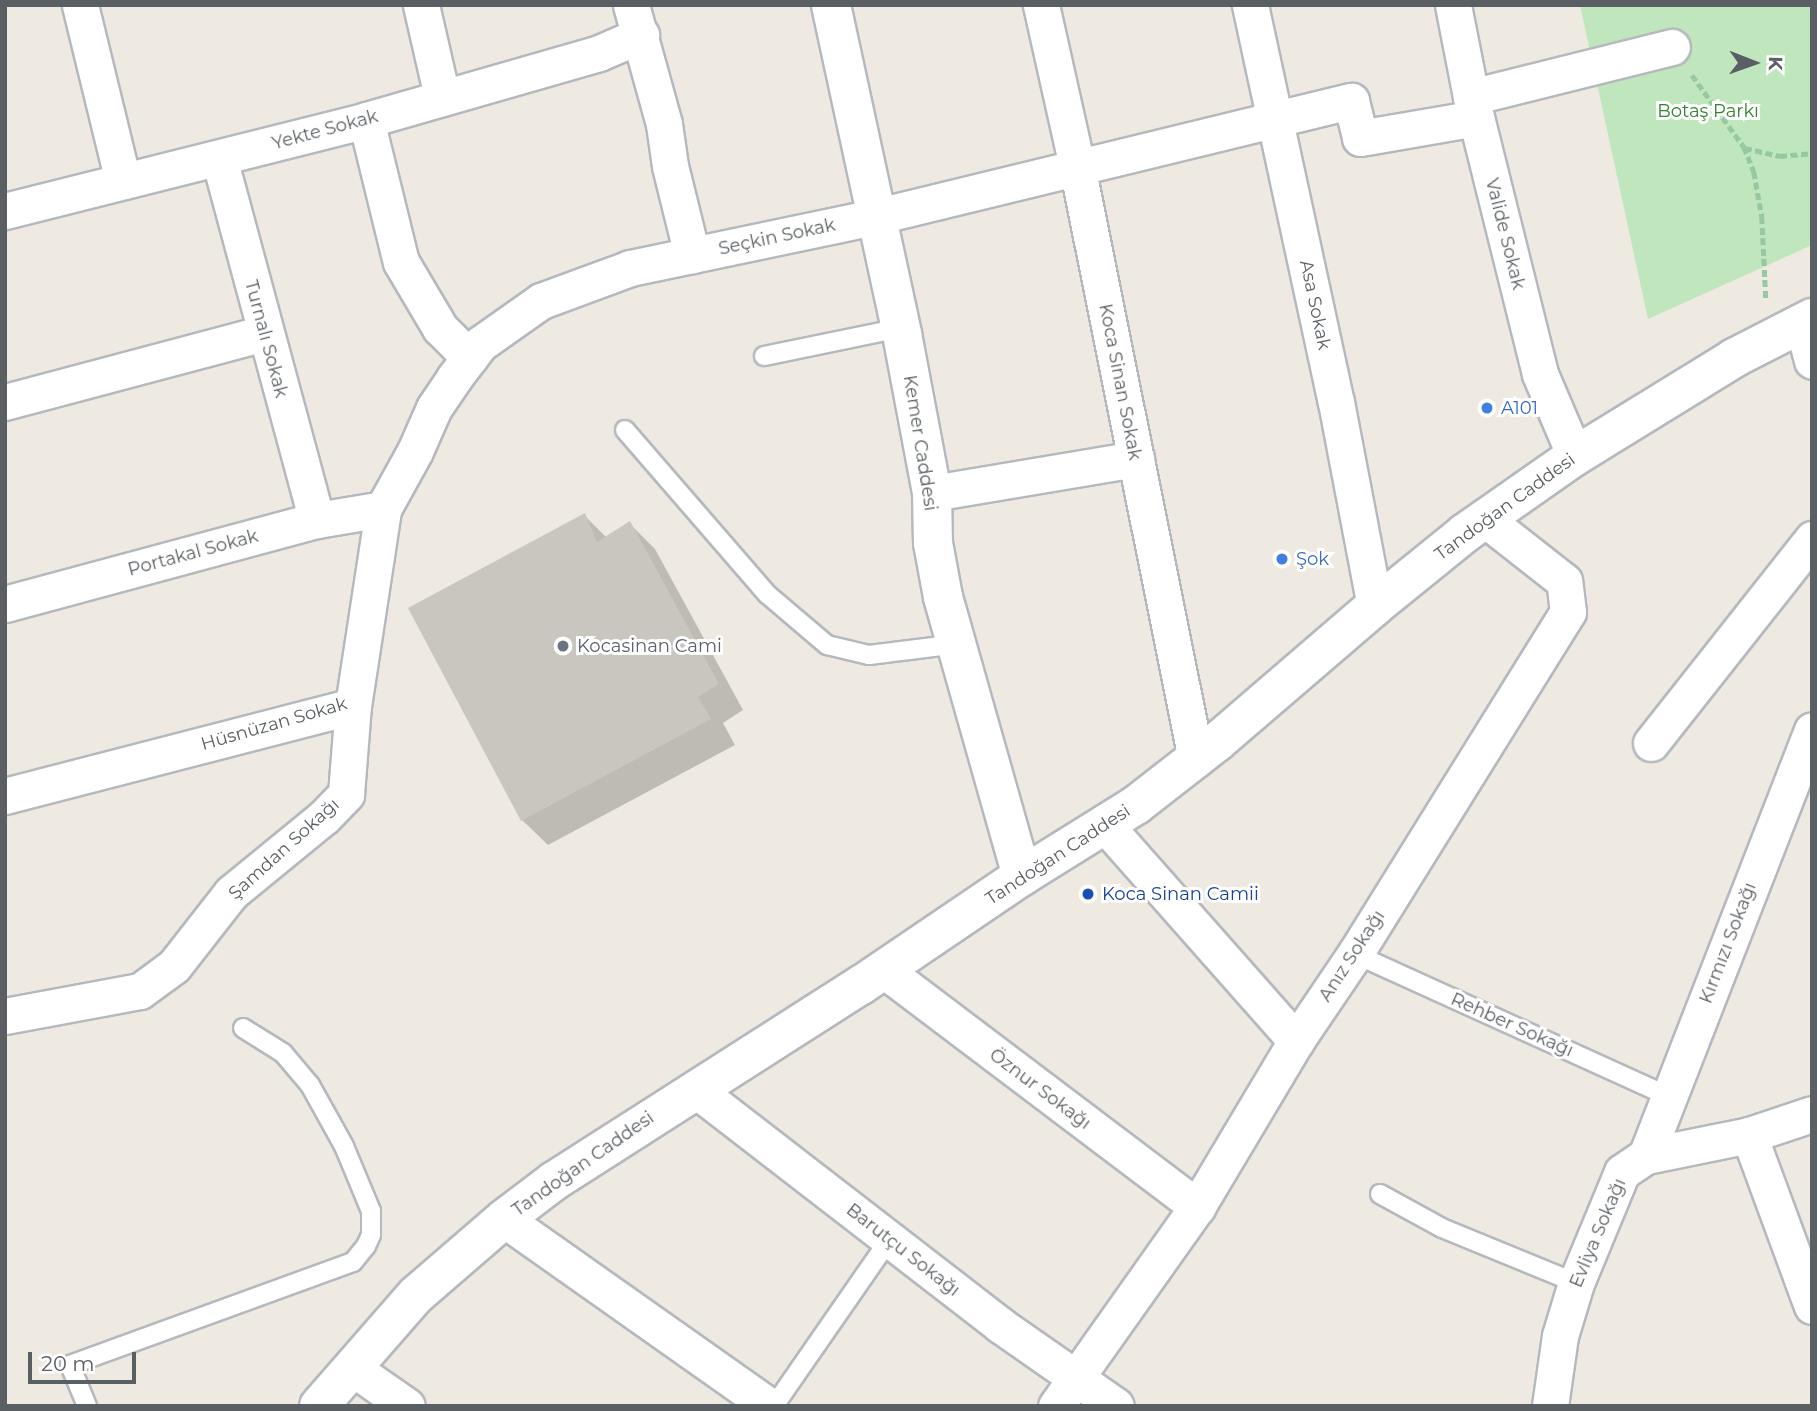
<!DOCTYPE html>
<meta charset="utf-8">
<style>
body{margin:0}
#map{position:relative;width:1817px;height:1411px;overflow:hidden;background:#eeeae2;font-family:Montserrat,sans-serif}
div>[style]{position:absolute}
.green>*{inset:0;background:#c0e6bd}
.shadow>*{inset:0;background:#0003}
.building>*{inset:0;background:#c9c5bf}
.path>*{height:4.5px;margin-top:-2.25px;transform-origin:0;background:repeating-linear-gradient(90deg,#96c8a1 0 7px,transparent 0 10.5px)}
.roads{filter:drop-shadow(2px 0 #b5b9bd) drop-shadow(-2px 0 #b5b9bd) drop-shadow(0 2px #b5b9bd) drop-shadow(0 -2px #b5b9bd)}
.service>*{height:18px;margin:-9px;padding:0 9px;transform-origin:9px;border-radius:9px;background:#fff}
.minor>*{height:35px;margin:-17.5px;padding:0 17.5px;transform-origin:17.5px;border-radius:17.5px;background:#fff}
.tertiary>*{height:38px;margin:-19px;padding:0 19px;transform-origin:19px;border-radius:19px;background:#fff}
.dots>*{width:19px;height:19px;translate:-50% -50%;box-sizing:border-box;border:4px solid #fff;border-radius:50%}
span{translate:-50% -50%;white-space:nowrap;text-align:center;line-height:1.15;-webkit-text-stroke:6px #fff;paint-order:stroke}
.park-label{font-size:18px;color:#348331}
.street-label{font-size:18px;color:#5a5f63}
.shop-label{font-size:18px;color:#366cbe}
.left{translate:0 -50%;text-align:left}
.worship-label{font-size:18px;color:#5b616d}
.transit-label{font-size:18px;color:#164399}
.frame{position:absolute;inset:0;border:7px solid #5a5f63;pointer-events:none}
.north{position:absolute;left:1719px;top:28px;width:70px;height:70px;-webkit-text-stroke:5px #fff;paint-order:stroke;rotate:91deg;font-size:19px;font-weight:700;line-height:28px;text-align:center;color:#5a5f63}
.north::after{content:'';display:block;margin:auto;width:24px;height:32px;background:#5a5f63;clip-path:polygon(50% 0,100% 100%,50% 72%,0 100%)}
.scale{position:absolute;left:28px;top:1352px;width:108px;height:32px;box-sizing:border-box;border:4px solid #5a5f63;border-top:0;padding-left:9px;font-size:21px;line-height:24px;white-space:nowrap;color:#5a5f63;-webkit-text-stroke:5px #fff;paint-order:stroke}
</style>
<div id="map">
<div class="green">
<i style="clip-path:polygon(1580px 5px,1812px 5px,1812px 245px,1648px 319px)"></i>
</div>
<div class="shadow">
<i style="clip-path:polygon(585px 516px,607px 538px,630px 524px,655px 549px,743px 710px,723px 723px,735px 745px,548px 845px,522px 820px)"></i>
</div>
<div class="building">
<i style="clip-path:polygon(585px 513px,597px 542px,630px 521px,719px 684px,698px 697px,711px 719px,521px 821px,408px 608px)"></i>
</div>
<div class="path">
<i style="left:1692px;top:75px;width:89px;rotate:54.2deg"></i>
<i style="left:1744px;top:147px;width:27px;rotate:68deg"></i>
<i style="left:1754px;top:172px;width:46px;rotate:79.9deg"></i>
<i style="left:1762px;top:217px;width:82px;rotate:87.2deg"></i>
<i style="left:1745px;top:148px;width:36px;rotate:13deg"></i>
<i style="left:1780px;top:156px;width:32px;rotate:-5deg"></i>
</div>
<div class="roads">
<div class="service">
<i style="left:764px;top:356px;width:140px;rotate:-11.6deg"></i>
<i style="left:625px;top:430px;width:217px;rotate:49.1deg"></i>
<i style="left:767px;top:594px;width:79px;rotate:40.4deg"></i>
<i style="left:827px;top:645px;width:43px;rotate:13.4deg"></i>
<i style="left:869px;top:655px;width:89px;rotate:-7.1deg"></i>
<i style="left:1355px;top:954px;width:344px;rotate:24.4deg"></i>
<i style="left:1380px;top:1194px;width:71px;rotate:28.7deg"></i>
<i style="left:1442px;top:1228px;width:145px;rotate:22.3deg"></i>
<i style="left:87px;top:1406px;width:44px;rotate:-112.5deg"></i>
<i style="left:70px;top:1365px;width:301px;rotate:-20deg"></i>
<i style="left:353px;top:1262px;width:21px;rotate:-51deg"></i>
<i style="left:366px;top:1246px;width:12px;rotate:-66deg"></i>
<i style="left:371px;top:1235px;width:24px;rotate:-90deg"></i>
<i style="left:371px;top:1211px;width:70px;rotate:-112.6deg"></i>
<i style="left:344px;top:1146px;width:70px;rotate:-119.1deg"></i>
<i style="left:310px;top:1085px;width:42px;rotate:-130.2deg"></i>
<i style="left:283px;top:1053px;width:47px;rotate:-148deg"></i>
<i style="left:774px;top:1406px;width:202px;rotate:-55.3deg"></i>
</div>
<div class="minor">
<i style="left:80px;top:5px;width:181px;rotate:76.3deg"></i>
<i style="left:421px;top:5px;width:94px;rotate:77.1deg"></i>
<i style="left:631px;top:5px;width:123px;rotate:74.5deg"></i>
<i style="left:664px;top:124px;width:42px;rotate:81.9deg"></i>
<i style="left:670px;top:166px;width:92px;rotate:76.1deg"></i>
<i style="left:1041px;top:5px;width:165px;rotate:77.4deg"></i>
<i style="left:1077px;top:166px;width:605px;rotate:78.65deg"></i>
<i style="left:1250px;top:5px;width:406px;rotate:77.8deg"></i>
<i style="left:1336px;top:402px;width:208px;rotate:79.2deg"></i>
<i style="left:1453px;top:5px;width:94px;rotate:78.9deg"></i>
<i style="left:1471px;top:97px;width:285px;rotate:76deg"></i>
<i style="left:1540px;top:374px;width:89px;rotate:66.9deg"></i>
<i style="left:1471px;top:97px;width:207px;rotate:-14deg"></i>
<i style="left:366px;top:120px;width:146px;rotate:76.2deg"></i>
<i style="left:401px;top:262px;width:77px;rotate:59.4deg"></i>
<i style="left:440px;top:328px;width:42px;rotate:45deg"></i>
<i style="left:219px;top:158px;width:375px;rotate:74.9deg"></i>
<i style="left:5px;top:211px;width:372px;rotate:-14.1deg"></i>
<i style="left:366px;top:120px;width:242px;rotate:-16deg"></i>
<i style="left:599px;top:53px;width:46px;rotate:-23.2deg"></i>
<i style="left:1802px;top:323px;width:39px;rotate:75deg"></i>
<i style="left:5px;top:402px;width:268px;rotate:-14.9deg"></i>
<i style="left:932px;top:493px;width:207px;rotate:-9.5deg"></i>
<i style="left:5px;top:604px;width:323px;rotate:-15.1deg"></i>
<i style="left:317px;top:520px;width:67px;rotate:-9.5deg"></i>
<i style="left:1651px;top:743px;width:260px;rotate:-51.7deg"></i>
<i style="left:5px;top:796px;width:359px;rotate:-14.5deg"></i>
<i style="left:353px;top:706px;width:199px;rotate:-81.3deg"></i>
<i style="left:383px;top:509px;width:66px;rotate:-61.1deg"></i>
<i style="left:415px;top:451px;width:47px;rotate:-66.2deg"></i>
<i style="left:434px;top:408px;width:36px;rotate:-56deg"></i>
<i style="left:454px;top:378px;width:43px;rotate:-52.6deg"></i>
<i style="left:480px;top:344px;width:75px;rotate:-35.2deg"></i>
<i style="left:541px;top:301px;width:95px;rotate:-20.3deg"></i>
<i style="left:630px;top:268px;width:253px;rotate:-11.8deg"></i>
<i style="left:878px;top:216px;width:487px;rotate:-13.7deg"></i>
<i style="left:1351px;top:101px;width:38px;rotate:76deg"></i>
<i style="left:1360px;top:138px;width:118px;rotate:-9.8deg"></i>
<i style="left:1106px;top:826px;width:287px;rotate:48.5deg"></i>
<i style="left:884px;top:970px;width:393px;rotate:37.1deg"></i>
<i style="left:5px;top:1016px;width:137px;rotate:-10.5deg"></i>
<i style="left:140px;top:991px;width:42px;rotate:-36.3deg"></i>
<i style="left:174px;top:966px;width:93px;rotate:-52deg"></i>
<i style="left:231px;top:893px;width:120px;rotate:-39.3deg"></i>
<i style="left:324px;top:817px;width:32px;rotate:-46deg"></i>
<i style="left:346px;top:794px;width:88px;rotate:-85.5deg"></i>
<i style="left:695px;top:1089px;width:386px;rotate:37.7deg"></i>
<i style="left:1000px;top:1325px;width:141px;rotate:34.9deg"></i>
<i style="left:1749px;top:1135px;width:182px;rotate:69.8deg"></i>
<i style="left:1646px;top:1156px;width:457px;rotate:-68.7deg"></i>
<i style="left:504px;top:1219px;width:324px;rotate:35.2deg"></i>
<i style="left:351px;top:1367px;width:68px;rotate:34.9deg"></i>
<i style="left:1056px;top:1406px;width:244px;rotate:-54.7deg"></i>
<i style="left:1197px;top:1207px;width:193px;rotate:-59.2deg"></i>
<i style="left:1296px;top:1041px;width:105px;rotate:-55.9deg"></i>
<i style="left:1355px;top:954px;width:403px;rotate:-58.1deg"></i>
<i style="left:1568px;top:612px;width:31px;rotate:-97deg"></i>
<i style="left:1564px;top:581px;width:100px;rotate:-141.9deg"></i>
<i style="left:1550px;top:1406px;width:71px;rotate:-81.9deg"></i>
<i style="left:1560px;top:1336px;width:55px;rotate:-73.2deg"></i>
<i style="left:1576px;top:1283px;width:120px;rotate:-67.5deg"></i>
<i style="left:1622px;top:1172px;width:29px;rotate:-34deg"></i>
<i style="left:1646px;top:1156px;width:105px;rotate:-11.5deg"></i>
<i style="left:1749px;top:1135px;width:66px;rotate:-18.4deg"></i>
</div>
<div class="tertiary">
<i style="left:831px;top:5px;width:337px;rotate:77.8deg"></i>
<i style="left:902px;top:334px;width:162px;rotate:79.3deg"></i>
<i style="left:932px;top:493px;width:50px;rotate:88.9deg"></i>
<i style="left:933px;top:543px;width:55px;rotate:79.5deg"></i>
<i style="left:943px;top:597px;width:290px;rotate:74.2deg"></i>
<i style="left:319px;top:1406px;width:147px;rotate:-48.9deg"></i>
<i style="left:416px;top:1295px;width:116px;rotate:-40.8deg"></i>
<i style="left:504px;top:1219px;width:63px;rotate:-37.2deg"></i>
<i style="left:554px;top:1181px;width:364px;rotate:-32.6deg"></i>
<i style="left:861px;top:985px;width:194px;rotate:-34.1deg"></i>
<i style="left:1022px;top:876px;width:134px;rotate:-31.9deg"></i>
<i style="left:1136px;top:805px;width:103px;rotate:-37.9deg"></i>
<i style="left:1217px;top:742px;width:208px;rotate:-40.7deg"></i>
<i style="left:1375px;top:606px;width:116px;rotate:-39deg"></i>
<i style="left:1465px;top:533px;width:134px;rotate:-35deg"></i>
<i style="left:1575px;top:456px;width:187px;rotate:-31.6deg"></i>
<i style="left:1734px;top:358px;width:88px;rotate:-27.1deg"></i>
</div>
</div>
<div class="dots">
<i style="left:1487px;top:408px;background:#3f7fe0"></i>
<i style="left:1282px;top:559px;background:#3f7fe0"></i>
<i style="left:563px;top:646px;background:#6b7280"></i>
<i style="left:1088px;top:894px;background:#1a4fb4"></i>
</div>
<div class="park-label">
<span style="left:1708px;top:111px">Botaş Parkı</span>
</div>
<div class="street-label">
<span style="left:325px;top:130px;rotate:-15deg">Yekte Sokak</span>
<span style="left:1505px;top:234px;rotate:76deg">Valide Sokak</span>
<span style="left:777px;top:237px;rotate:-12deg">Seçkin Sokak</span>
<span style="left:1315px;top:305px;rotate:78deg">Asa Sokak</span>
<span style="left:266px;top:339px;rotate:75deg">Turnalı Sokak</span>
<span style="left:1120px;top:382px;rotate:79deg">Koca Sinan Sokak</span>
<span style="left:920px;top:443px;rotate:81deg">Kemer Caddesi</span>
<span style="left:1505px;top:507px;rotate:-36deg">Tandoğan Caddesi</span>
<span style="left:193px;top:553px;rotate:-15deg">Portakal Sokak</span>
<span style="left:274px;top:724px;rotate:-16deg">Hüsnüzan Sokak</span>
<span style="left:284px;top:849px;rotate:-42deg">Şamdan Sokağı</span>
<span style="left:1058px;top:855px;rotate:-33deg">Tandoğan Caddesi</span>
<span style="left:1728px;top:943px;rotate:-69deg">Kırmızı Sokağı</span>
<span style="left:1352px;top:956px;rotate:-57deg">Anız Sokağı</span>
<span style="left:1512px;top:1025px;rotate:24deg">Rehber Sokağı</span>
<span style="left:1040px;top:1089px;rotate:37deg">Öznur Sokağı</span>
<span style="left:583px;top:1164px;rotate:-35deg">Tandoğan Caddesi</span>
<span style="left:1598px;top:1233px;rotate:-67deg">Evliya Sokağı</span>
<span style="left:903px;top:1250px;rotate:38deg">Barutçu Sokağı</span>
</div>
<div class="shop-label">
<span class="left" style="left:1501px;top:408px">A101</span>
<span class="left" style="left:1296px;top:559px">Şok</span>
</div>
<div class="worship-label">
<span class="left" style="left:577px;top:646px">Kocasinan Cami</span>
</div>
<div class="transit-label">
<span class="left" style="left:1102px;top:894px">Koca Sinan Camii</span>
</div>
<div class="frame"></div>
<div class="north">K</div>
<div class="scale">20 m</div>
</div>
